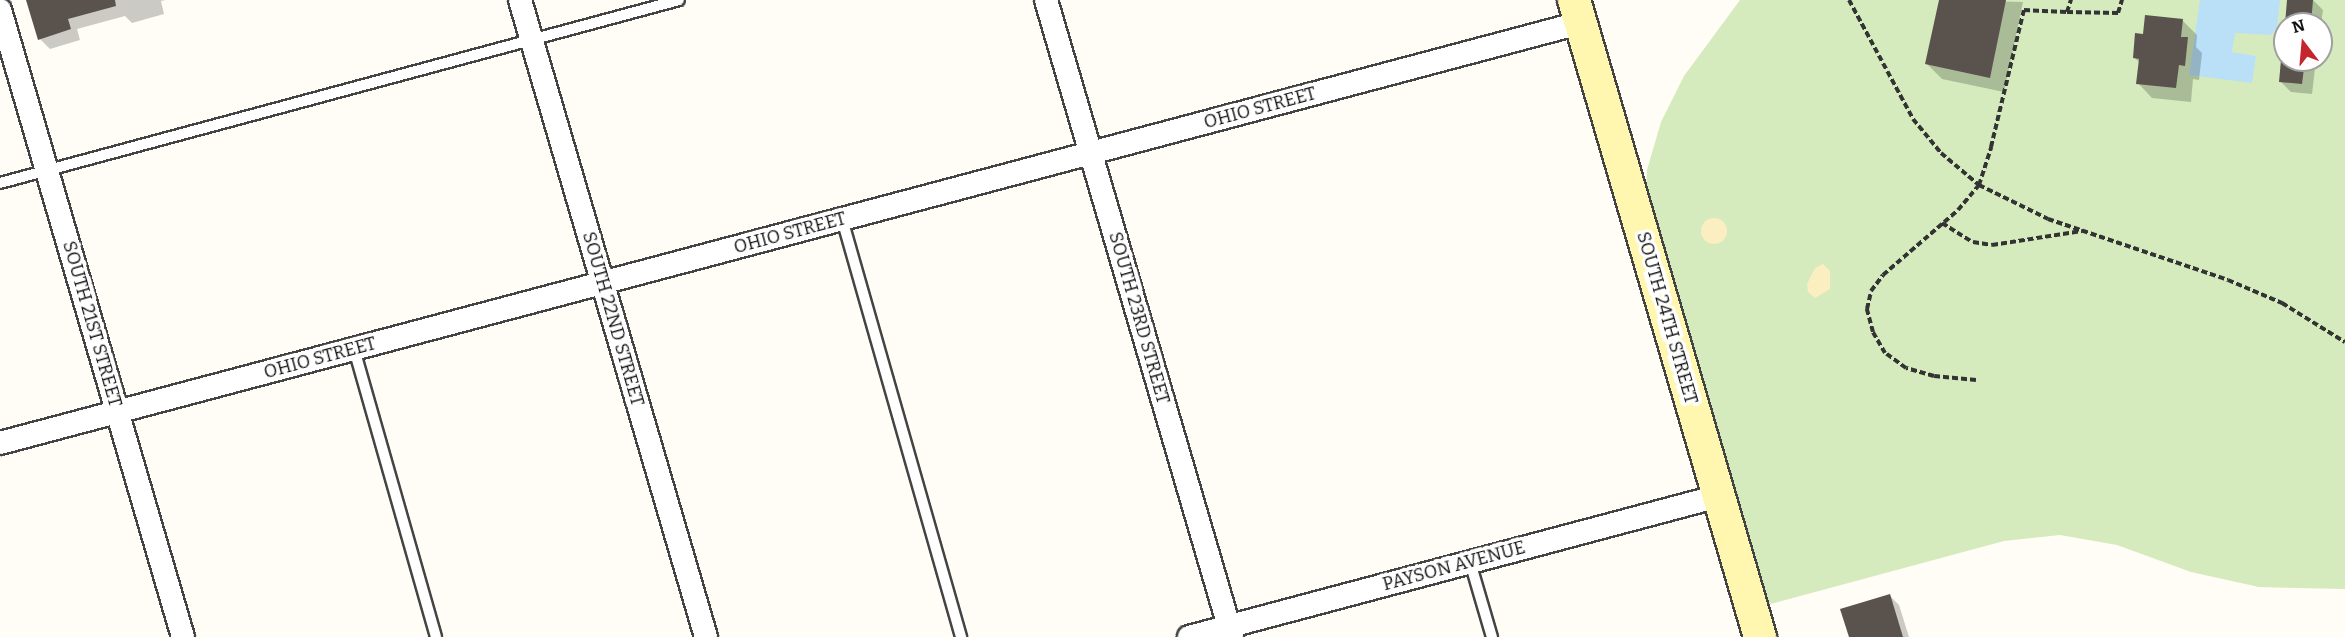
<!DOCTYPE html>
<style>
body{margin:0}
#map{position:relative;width:2345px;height:637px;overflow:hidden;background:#fffdf5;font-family:Bitter,serif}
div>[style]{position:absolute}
.green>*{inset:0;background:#d5ebbd}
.sand>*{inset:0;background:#fbeec1}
.round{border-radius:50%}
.water>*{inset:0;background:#b9e0f7}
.shadow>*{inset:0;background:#0003}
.building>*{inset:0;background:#5a524d}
.path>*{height:4px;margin-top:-2px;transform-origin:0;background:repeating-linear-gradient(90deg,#333 0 6px,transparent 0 9px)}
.roads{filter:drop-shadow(2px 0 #444) drop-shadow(-2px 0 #444) drop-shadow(0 2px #444) drop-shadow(0 -2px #444)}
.lane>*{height:10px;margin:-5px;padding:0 5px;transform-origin:5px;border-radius:5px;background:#fff}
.street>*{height:22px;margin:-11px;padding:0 11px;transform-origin:11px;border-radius:11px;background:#fff}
.secondary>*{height:32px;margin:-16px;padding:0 16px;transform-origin:16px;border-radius:16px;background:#fff6b0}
span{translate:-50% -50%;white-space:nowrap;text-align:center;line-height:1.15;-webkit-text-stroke:6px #fff;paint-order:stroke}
.street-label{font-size:18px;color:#111}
.north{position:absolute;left:2273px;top:12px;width:60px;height:60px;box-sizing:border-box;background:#fff;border:2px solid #a0a0a0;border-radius:50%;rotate:344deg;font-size:16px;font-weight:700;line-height:24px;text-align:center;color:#111}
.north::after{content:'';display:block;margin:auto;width:21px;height:27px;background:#c4262e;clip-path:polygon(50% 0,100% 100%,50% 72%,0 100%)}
</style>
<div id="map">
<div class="green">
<i style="clip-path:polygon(evenodd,1740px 0,2345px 0,2345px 589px,2259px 587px,2191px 572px,2117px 545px,2060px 535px,2004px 541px,1752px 609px,1644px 240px,1647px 170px,1661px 122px,1684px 76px,1740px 0,2285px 24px,2321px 24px,2321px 60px,2285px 60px,2285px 24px)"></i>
</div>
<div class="sand">
<i class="round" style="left:1701px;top:218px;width:26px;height:26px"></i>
<i style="clip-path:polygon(1823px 264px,1830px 271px,1830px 289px,1815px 298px,1808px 292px,1807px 284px,1815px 268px)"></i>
</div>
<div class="water">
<i style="clip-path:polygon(2200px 0,2280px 0,2277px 28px,2271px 35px,2235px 33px,2232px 52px,2256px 56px,2252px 83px,2189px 75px)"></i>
</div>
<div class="shadow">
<i style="clip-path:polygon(28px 0,166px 0,161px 1px,164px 14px,132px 23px,125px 16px,77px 29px,80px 40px,50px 49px,40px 39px)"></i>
<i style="clip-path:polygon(1941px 0,2023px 2px,2004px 92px,1942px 79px,1927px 64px)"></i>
<i style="clip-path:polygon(2289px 0,2313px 0,2323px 10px,2321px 24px,2286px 24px)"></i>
<i style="clip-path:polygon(2182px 20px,2197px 35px,2196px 47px,2202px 53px,2199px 80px,2193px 79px,2191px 102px,2152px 98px,2138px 83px,2140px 63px,2134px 57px,2144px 35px)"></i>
<i style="clip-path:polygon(2285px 36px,2285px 60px,2316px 60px,2312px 94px,2291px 92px,2280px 81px)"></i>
<i style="clip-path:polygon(1889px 595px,1899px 605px,1909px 637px,1850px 637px)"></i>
</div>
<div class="building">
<i style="clip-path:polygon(26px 0,115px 0,116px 6px,68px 19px,71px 29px,38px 40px)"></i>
<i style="clip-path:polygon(1939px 0,2006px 0,1990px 78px,1925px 64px)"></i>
<i style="clip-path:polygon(2287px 0,2313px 0,2311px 24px,2285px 24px)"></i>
<i style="clip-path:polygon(2145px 15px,2183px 19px,2181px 37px,2188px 37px,2185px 66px,2179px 65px,2176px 88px,2136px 84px,2139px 59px,2133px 58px,2135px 33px,2143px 34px)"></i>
<i style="clip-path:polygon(2281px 60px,2305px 60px,2302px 84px,2279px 82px)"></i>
<i style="clip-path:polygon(1890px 594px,1903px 637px,1849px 637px,1840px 609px)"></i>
</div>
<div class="path">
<i style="left:1849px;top:0;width:135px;rotate:61.7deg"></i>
<i style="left:1913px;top:119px;width:44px;rotate:50.5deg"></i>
<i style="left:1941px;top:153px;width:50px;rotate:40.1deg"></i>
<i style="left:1979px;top:185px;width:77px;rotate:26.2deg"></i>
<i style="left:2048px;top:219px;width:190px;rotate:18.7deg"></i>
<i style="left:2228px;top:280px;width:59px;rotate:23.1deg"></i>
<i style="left:2282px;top:303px;width:74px;rotate:31.8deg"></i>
<i style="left:2067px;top:12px;width:51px;rotate:1.1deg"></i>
<i style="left:2118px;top:13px;width:14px;rotate:-73deg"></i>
<i style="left:1942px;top:223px;width:36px;rotate:32deg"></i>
<i style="left:1973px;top:242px;width:19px;rotate:9deg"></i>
<i style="left:1992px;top:245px;width:91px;rotate:-8.8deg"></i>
<i style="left:1976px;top:380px;width:42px;rotate:-174.6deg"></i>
<i style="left:1934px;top:376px;width:29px;rotate:-164deg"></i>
<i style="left:1906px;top:368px;width:26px;rotate:-144deg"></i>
<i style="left:1885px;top:353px;width:24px;rotate:-120deg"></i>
<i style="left:1873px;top:332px;width:24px;rotate:-105deg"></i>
<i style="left:1867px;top:309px;width:18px;rotate:-77deg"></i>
<i style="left:1871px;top:291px;width:20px;rotate:-53deg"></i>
<i style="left:1883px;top:275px;width:99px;rotate:-40.9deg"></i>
<i style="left:1958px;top:210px;width:33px;rotate:-50deg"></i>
<i style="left:1979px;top:185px;width:40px;rotate:-72deg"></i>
<i style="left:1991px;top:147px;width:141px;rotate:-76.5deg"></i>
<i style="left:2024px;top:10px;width:43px;rotate:2.7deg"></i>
<i style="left:2067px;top:12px;width:13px;rotate:-72deg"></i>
</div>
<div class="roads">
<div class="lane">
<i style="left:0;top:183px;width:703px;rotate:-15.08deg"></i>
<i style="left:842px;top:219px;width:435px;rotate:74.1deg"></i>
<i style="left:354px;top:349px;width:299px;rotate:74.1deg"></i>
<i style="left:1470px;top:562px;width:78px;rotate:73.7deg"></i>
</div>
<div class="street">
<i style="left:520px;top:0;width:664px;rotate:73.72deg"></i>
<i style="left:1046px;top:0;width:664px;rotate:73.72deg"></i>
<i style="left:0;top:10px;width:653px;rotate:73.73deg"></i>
<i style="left:0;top:443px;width:1635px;rotate:-14.89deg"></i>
<i style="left:1189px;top:637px;width:548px;rotate:-14.9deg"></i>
</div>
<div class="secondary">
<i style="left:1574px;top:0;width:664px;rotate:73.72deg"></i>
</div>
</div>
<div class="street-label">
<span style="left:1260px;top:108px;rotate:-15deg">OHIO STREET</span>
<span style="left:790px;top:233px;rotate:-15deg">OHIO STREET</span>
<span style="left:1139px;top:318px;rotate:74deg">SOUTH 23RD STREET</span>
<span style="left:1667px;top:318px;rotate:74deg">SOUTH 24TH STREET</span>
<span style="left:613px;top:319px;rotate:74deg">SOUTH 22ND STREET</span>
<span style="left:92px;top:324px;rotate:74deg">SOUTH 21ST STREET</span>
<span style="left:320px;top:358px;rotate:-15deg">OHIO STREET</span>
<span style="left:1454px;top:566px;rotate:-15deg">PAYSON AVENUE</span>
</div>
<div class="north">N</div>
</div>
